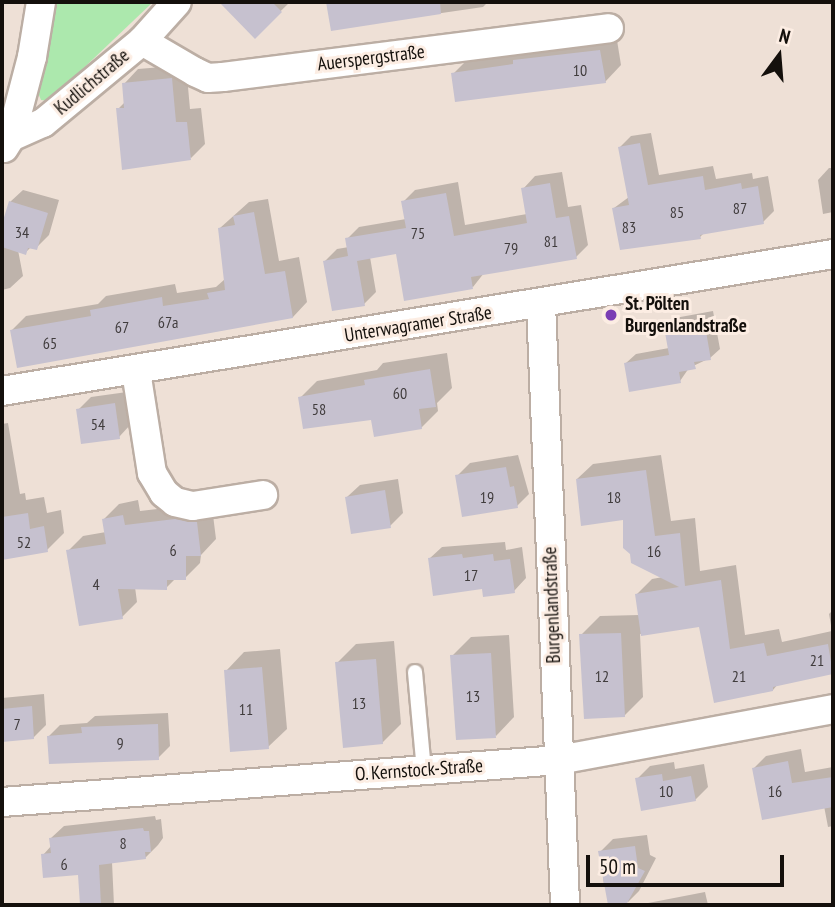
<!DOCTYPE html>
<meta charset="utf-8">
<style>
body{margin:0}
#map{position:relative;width:835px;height:907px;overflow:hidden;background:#eee0d6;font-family:"PT Sans Narrow",sans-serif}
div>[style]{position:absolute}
.green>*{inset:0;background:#ace8ad}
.shadow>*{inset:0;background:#0003}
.building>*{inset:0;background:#c6c1cf}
.roads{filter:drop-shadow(2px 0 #bcaea4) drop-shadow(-2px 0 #bcaea4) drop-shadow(0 2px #bcaea4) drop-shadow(0 -2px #bcaea4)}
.lane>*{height:14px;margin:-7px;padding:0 7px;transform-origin:7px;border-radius:7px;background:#fff}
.street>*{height:28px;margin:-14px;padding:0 14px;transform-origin:14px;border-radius:14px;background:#fff}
.dots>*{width:19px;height:19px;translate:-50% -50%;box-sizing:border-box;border:4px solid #fcede3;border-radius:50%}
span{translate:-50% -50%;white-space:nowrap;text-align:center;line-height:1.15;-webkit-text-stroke:6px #fcede3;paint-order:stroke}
.number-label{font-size:16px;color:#403c3d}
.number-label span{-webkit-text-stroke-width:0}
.street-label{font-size:19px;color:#14100c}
.poi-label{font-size:19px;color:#14100c;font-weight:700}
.left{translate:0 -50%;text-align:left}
.frame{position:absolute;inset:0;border:4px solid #14100c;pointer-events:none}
.north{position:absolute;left:744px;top:21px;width:70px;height:70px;-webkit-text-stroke:5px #fcede3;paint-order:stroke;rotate:16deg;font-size:19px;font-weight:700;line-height:28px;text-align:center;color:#14100c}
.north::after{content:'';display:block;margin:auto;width:24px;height:32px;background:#14100c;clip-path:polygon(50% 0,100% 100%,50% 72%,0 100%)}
.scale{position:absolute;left:586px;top:855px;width:198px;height:32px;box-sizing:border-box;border:4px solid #14100c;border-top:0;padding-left:9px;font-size:21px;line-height:24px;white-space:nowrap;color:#14100c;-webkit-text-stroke:5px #fcede3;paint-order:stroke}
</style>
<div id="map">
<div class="green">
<i style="clip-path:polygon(55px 2px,153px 2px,49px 101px,41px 100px,37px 90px)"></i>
</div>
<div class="shadow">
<i style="clip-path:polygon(238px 2px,290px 2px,255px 36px,230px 10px)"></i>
<i style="clip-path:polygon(328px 2px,488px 2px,483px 7px,332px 29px)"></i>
<i style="clip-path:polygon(616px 34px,621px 65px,605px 82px,453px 74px,470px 57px)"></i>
<i style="clip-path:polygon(186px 65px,190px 109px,201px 108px,205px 144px,191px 158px,118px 109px,125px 102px,124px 84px,138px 69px)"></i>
<i style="clip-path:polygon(651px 133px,659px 175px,713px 166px,716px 179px,752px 173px,753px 179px,768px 176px,774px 211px,763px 222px,705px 232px,700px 237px,614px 208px,629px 197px,620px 147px,631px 136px)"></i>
<i style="clip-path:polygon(829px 168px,833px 168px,833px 212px,823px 214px,818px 180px)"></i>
<i style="clip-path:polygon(562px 172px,568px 207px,581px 205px,588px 245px,576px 257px,484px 273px,473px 287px,397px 252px,370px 257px,376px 292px,364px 304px,325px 261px,337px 249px,349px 247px,347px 239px,359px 227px,406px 219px,403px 202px,415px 190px,458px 182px,465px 225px,527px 214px,523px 189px,535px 176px)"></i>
<i style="clip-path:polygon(23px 190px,59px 200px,49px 235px,36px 248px,31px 247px,25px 253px,18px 250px,23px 276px,10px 288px,2px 290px,2px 230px,10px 202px)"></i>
<i style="clip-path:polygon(268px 199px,279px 261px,299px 257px,307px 302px,293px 317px,12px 330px,26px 316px,98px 304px,106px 296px,175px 284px,177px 293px,216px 287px,225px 279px,220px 228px,249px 202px)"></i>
<i style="clip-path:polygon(713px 311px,720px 349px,710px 358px,689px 368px,680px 381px,626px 363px,636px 354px,669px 348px,666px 328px,675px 318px)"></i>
<i style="clip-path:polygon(447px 353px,452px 388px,437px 403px,438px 411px,421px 428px,300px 398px,317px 381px,377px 370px,383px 363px)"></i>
<i style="clip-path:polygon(127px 392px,131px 424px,119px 437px,78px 410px,91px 397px)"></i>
<i style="clip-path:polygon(8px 423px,20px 494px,25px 493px,26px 500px,44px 497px,47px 513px,61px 510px,64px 533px,47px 550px,2px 558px,2px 424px)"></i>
<i style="clip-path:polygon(518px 455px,529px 494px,517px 506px,457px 476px,470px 463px)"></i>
<i style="clip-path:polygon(661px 455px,671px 521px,695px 518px,700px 571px,736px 565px,745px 635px,779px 629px,782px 642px,832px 631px,829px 614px,833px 610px,833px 672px,778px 684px,773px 690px,700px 625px,640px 634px,643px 697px,624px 716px,581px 635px,600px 616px,639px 615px,637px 594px,652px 579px,663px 577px,624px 518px,577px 479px,593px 464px)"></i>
<i style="clip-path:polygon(398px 479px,403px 513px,390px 526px,347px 497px,360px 485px)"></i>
<i style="clip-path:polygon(138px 500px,140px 511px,192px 505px,212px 507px,216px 539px,201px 555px,200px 563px,185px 578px,176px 578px,166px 588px,135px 587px,137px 602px,122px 617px,68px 551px,83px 536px,106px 532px,104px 519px,119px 504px)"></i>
<i style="clip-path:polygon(505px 542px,506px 550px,522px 547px,526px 578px,514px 591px,483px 587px,429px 559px,442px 547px)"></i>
<i style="clip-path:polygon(509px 635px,514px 717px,496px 736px,452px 656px,471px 637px)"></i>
<i style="clip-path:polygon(394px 641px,401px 724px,382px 743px,337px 663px,356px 644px)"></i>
<i style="clip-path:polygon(280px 649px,287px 729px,268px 747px,226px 671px,244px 652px)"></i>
<i style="clip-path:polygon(44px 694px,46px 725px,33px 738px,2px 740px,2px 698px)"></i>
<i style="clip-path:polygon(168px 713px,170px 746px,158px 758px,48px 737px,60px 725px,87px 723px,95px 716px)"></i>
<i style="clip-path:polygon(801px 749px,805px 772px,833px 767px,833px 826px,828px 827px,824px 806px,754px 768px,766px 756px)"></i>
<i style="clip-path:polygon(674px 762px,675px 769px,704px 764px,708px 787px,695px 800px,637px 779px,650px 766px)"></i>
<i style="clip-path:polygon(155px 816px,156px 820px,161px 819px,163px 838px,158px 845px,145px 858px,112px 862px,114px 905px,81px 905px,80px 873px,43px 855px,52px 845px,51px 838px,64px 826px)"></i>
<i style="clip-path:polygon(647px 835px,650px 855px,656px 858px,639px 891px,628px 902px,624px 882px,604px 885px,600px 852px,613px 839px)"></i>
<i style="clip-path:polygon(705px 892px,708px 905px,642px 905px,643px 904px)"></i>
</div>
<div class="building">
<i style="clip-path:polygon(219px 2px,272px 2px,282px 12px,255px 39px)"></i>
<i style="clip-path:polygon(326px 2px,440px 2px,441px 14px,331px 31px)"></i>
<i style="clip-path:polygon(600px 50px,606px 83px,455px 102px,451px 73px,513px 64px,513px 60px)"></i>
<i style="clip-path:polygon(172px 78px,176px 122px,187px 122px,191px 160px,122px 170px,116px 108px,124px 108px,122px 83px)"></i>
<i style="clip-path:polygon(640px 143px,648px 185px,703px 176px,705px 190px,741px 183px,742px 189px,758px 186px,764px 224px,700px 235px,701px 239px,620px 250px,612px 208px,629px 205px,618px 147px)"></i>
<i style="clip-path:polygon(550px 183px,556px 218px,569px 216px,577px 259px,471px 277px,473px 289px,404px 301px,396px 254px,357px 261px,365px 306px,332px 311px,323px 261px,348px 256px,345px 238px,406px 228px,401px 201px,446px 193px,454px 236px,527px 223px,521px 188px)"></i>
<i style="clip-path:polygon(9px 201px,48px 213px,37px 250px,28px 248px,26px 255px,2px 247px,2px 224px)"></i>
<i style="clip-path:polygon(254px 212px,265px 274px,285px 271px,293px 318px,17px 368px,10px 330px,91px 316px,90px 310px,162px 297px,163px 306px,209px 299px,207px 293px,225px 290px,218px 228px,235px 225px,233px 216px)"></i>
<i style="clip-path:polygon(704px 320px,711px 360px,694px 362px,696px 369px,679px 372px,681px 383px,629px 392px,624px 363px,669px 355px,664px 327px)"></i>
<i style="clip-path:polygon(430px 369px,436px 407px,419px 409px,422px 429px,374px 437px,371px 420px,303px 429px,298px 397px,365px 385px,364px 380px)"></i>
<i style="clip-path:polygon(115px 403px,120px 439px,81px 444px,76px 409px)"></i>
<i style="clip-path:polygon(506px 467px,510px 487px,514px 486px,518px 508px,462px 517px,455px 475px)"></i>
<i style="clip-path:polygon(646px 470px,655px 536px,680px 533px,685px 586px,721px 580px,730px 649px,764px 643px,767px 656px,828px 644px,833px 674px,773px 687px,773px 691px,714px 703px,699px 627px,641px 636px,635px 594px,679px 587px,631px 563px,630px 554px,623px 548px,623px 520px,581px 526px,576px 479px)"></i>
<i style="clip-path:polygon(385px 490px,391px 528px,351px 534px,345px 497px)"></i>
<i style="clip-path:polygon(28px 513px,30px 529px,44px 526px,48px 552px,2px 560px,2px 517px)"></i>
<i style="clip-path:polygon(123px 515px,125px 525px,175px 519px,197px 522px,201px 556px,186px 556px,186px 580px,167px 580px,167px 590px,118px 589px,123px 619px,79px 626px,66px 550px,106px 544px,102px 519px)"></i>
<i style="clip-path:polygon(462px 554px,463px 558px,493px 554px,494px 561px,510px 559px,515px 593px,483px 597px,482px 589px,433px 596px,428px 558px)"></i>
<i style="clip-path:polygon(621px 633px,625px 717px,584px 719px,579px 634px)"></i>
<i style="clip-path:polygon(491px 653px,496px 738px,456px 740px,450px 655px)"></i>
<i style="clip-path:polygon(376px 659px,383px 744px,343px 748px,335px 662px)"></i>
<i style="clip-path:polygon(262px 667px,269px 749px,230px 752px,224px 670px)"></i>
<i style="clip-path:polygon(32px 706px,34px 739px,2px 742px,2px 709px)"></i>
<i style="clip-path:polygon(158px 724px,159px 760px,49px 764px,47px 736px,82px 733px,81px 727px)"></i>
<i style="clip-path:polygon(788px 761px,792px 783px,833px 777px,833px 807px,762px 820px,752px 768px)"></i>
<i style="clip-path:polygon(662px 774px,663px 781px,691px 776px,696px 801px,641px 811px,635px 778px)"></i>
<i style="clip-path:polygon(143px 828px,144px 831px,149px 831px,151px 852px,145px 852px,146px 859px,99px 865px,101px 905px,80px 905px,78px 875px,43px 878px,41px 854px,51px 853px,49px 838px)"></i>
<i style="clip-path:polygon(635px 846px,638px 868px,645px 871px,626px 905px,608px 905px,598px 851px)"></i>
</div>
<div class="roads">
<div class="lane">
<i style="left:415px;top:672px;width:98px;rotate:84.8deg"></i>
</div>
<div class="street">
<i style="left:142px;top:41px;width:61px;rotate:30.3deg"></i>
<i style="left:195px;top:72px;width:14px;rotate:25deg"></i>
<i style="left:208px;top:78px;width:15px;rotate:-4deg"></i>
<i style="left:223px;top:77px;width:389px;rotate:-7.2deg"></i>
<i style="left:11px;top:137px;width:35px;rotate:-24deg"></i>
<i style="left:43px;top:123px;width:129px;rotate:-39.6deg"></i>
<i style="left:142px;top:41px;width:52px;rotate:-48.1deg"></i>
<i style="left:4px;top:148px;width:13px;rotate:-58deg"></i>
<i style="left:11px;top:137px;width:83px;rotate:-75.3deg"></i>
<i style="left:32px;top:57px;width:56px;rotate:-80.7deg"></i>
<i style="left:541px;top:304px;width:601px;rotate:87.71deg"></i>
<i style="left:136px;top:371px;width:103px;rotate:81.1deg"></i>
<i style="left:152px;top:473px;width:23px;rotate:59deg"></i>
<i style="left:164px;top:493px;width:14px;rotate:39deg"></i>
<i style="left:175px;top:502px;width:18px;rotate:13deg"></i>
<i style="left:193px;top:506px;width:71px;rotate:-8.9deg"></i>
<i style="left:2px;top:391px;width:842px;rotate:-9.36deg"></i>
<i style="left:2px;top:802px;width:559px;rotate:-4.31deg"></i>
<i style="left:559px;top:760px;width:279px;rotate:-10.5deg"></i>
</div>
</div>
<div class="dots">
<i style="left:611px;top:315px;background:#7b3eb4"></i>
</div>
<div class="number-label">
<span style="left:580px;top:70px">10</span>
<span style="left:740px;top:208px">87</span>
<span style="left:677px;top:212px">85</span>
<span style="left:629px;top:227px">83</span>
<span style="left:22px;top:232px">34</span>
<span style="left:418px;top:233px">75</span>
<span style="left:551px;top:241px">81</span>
<span style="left:511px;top:248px">79</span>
<span style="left:168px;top:322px">67a</span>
<span style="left:122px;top:327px">67</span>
<span style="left:50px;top:343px">65</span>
<span style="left:400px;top:393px">60</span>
<span style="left:319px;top:409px">58</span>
<span style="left:98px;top:424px">54</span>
<span style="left:487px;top:497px">19</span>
<span style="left:614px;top:497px">18</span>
<span style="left:24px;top:542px">52</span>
<span style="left:173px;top:550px">6</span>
<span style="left:654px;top:551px">16</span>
<span style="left:471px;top:575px">17</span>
<span style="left:96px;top:584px">4</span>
<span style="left:817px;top:660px">21</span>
<span style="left:602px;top:676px">12</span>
<span style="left:739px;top:676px">21</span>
<span style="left:473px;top:696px">13</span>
<span style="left:359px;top:703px">13</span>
<span style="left:246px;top:709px">11</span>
<span style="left:17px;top:724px">7</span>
<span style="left:120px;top:743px">9</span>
<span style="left:666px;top:791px">10</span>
<span style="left:775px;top:791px">16</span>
<span style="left:123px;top:843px">8</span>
<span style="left:64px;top:864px">6</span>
</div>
<div class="street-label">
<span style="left:371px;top:58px;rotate:-7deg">Auerspergstraße</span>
<span style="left:92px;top:82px;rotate:-40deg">Kudlichstraße</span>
<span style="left:418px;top:324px;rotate:-9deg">Unterwagramer Straße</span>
<span style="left:552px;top:605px;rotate:-92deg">Burgenlandstraße</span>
<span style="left:419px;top:770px;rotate:-4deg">O. Kernstock-Straße</span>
</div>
<div class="poi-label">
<span class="left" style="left:625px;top:315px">St. Pölten<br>Burgenlandstraße</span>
</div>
<div class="frame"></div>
<div class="north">N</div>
<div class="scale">50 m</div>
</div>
